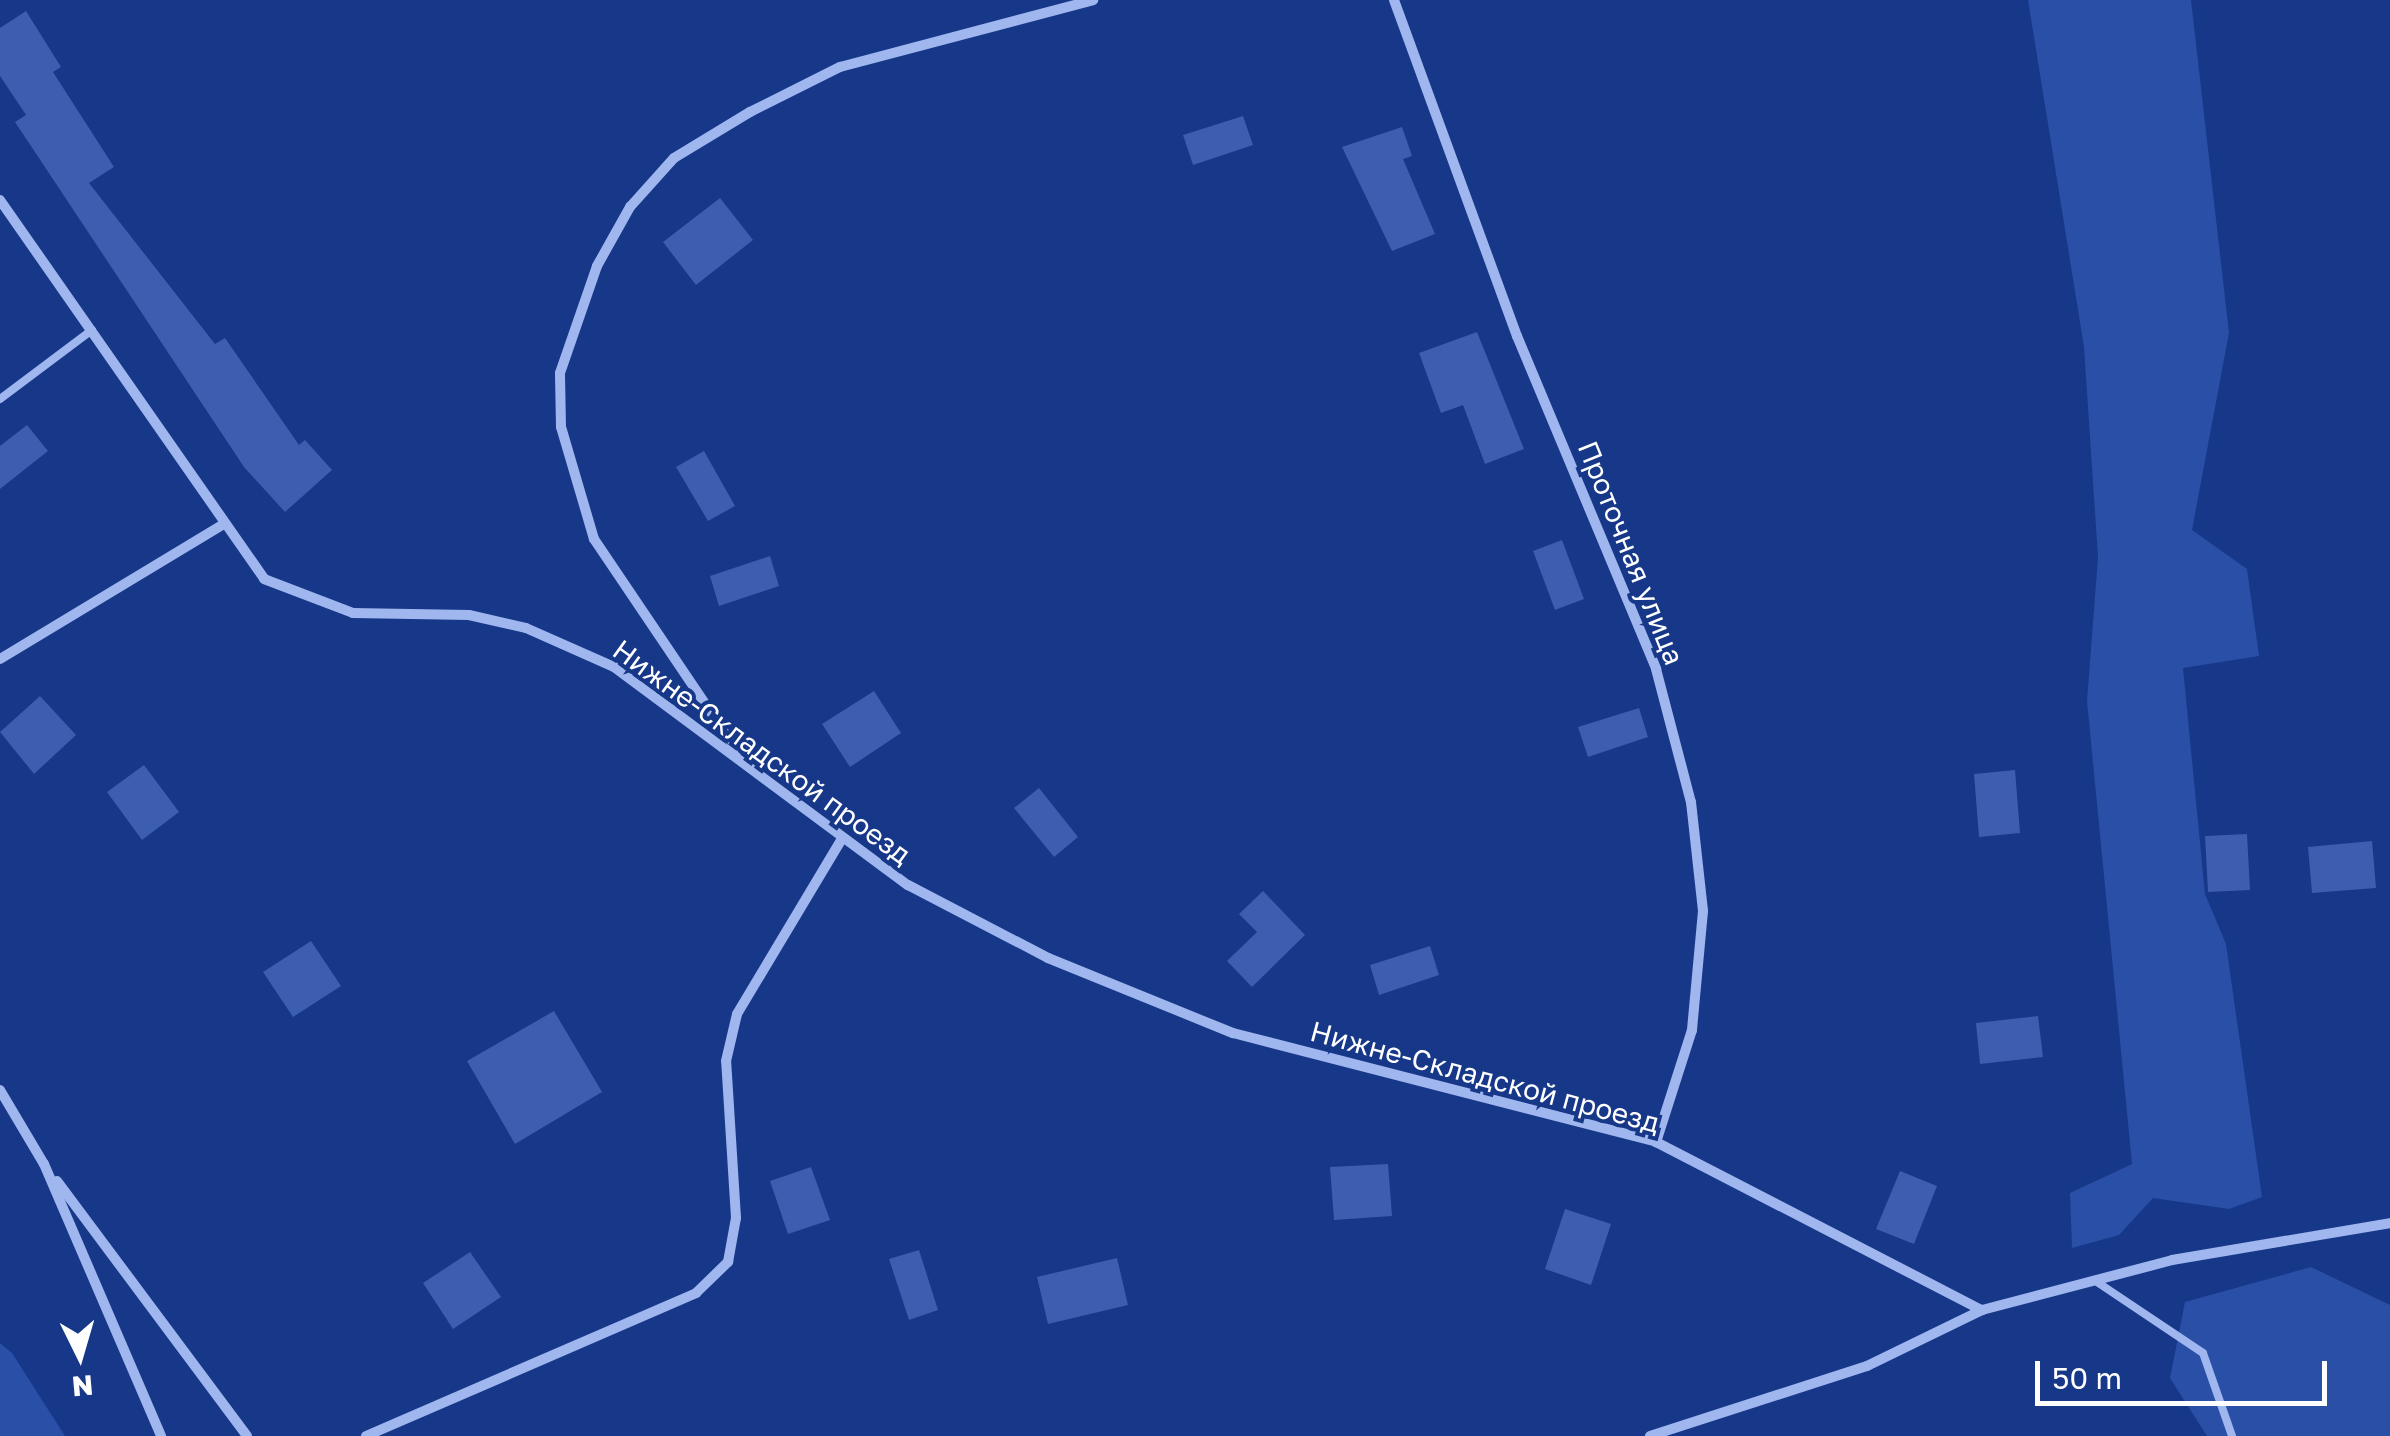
<!DOCTYPE html>
<meta charset="utf-8">
<style>
body{margin:0}
#map{position:relative;width:2390px;height:1436px;overflow:hidden;background:#173788;font-family:"Golos Text",sans-serif}
div>[style]{position:absolute}
.green>*{inset:0;background:#2a4fa7}
.building>*{inset:0;background:#3c5db0}
.lane>*{height:8px;margin:-4px;padding:0 4px;transform-origin:4px;border-radius:4px;background:#9fb6ee}
.street>*{height:10px;margin:-5px;padding:0 5px;transform-origin:5px;border-radius:5px;background:#9fb6ee}
span{translate:-50% -50%;white-space:nowrap;text-align:center;line-height:1.15;-webkit-text-stroke:8px #173788;paint-order:stroke}
.street-label{font-size:28px;color:#fff}
.north{position:absolute;left:30px;top:1306px;width:100px;height:100px;-webkit-text-stroke:8px #173788;paint-order:stroke;rotate:175deg;font-size:28px;font-weight:700;line-height:40px;text-align:center;color:#fff}
.north::after{content:'';display:block;margin:auto;width:35px;height:45px;background:#fff;clip-path:polygon(50% 0,100% 100%,50% 72%,0 100%)}
.scale{position:absolute;left:2035px;top:1361px;width:292px;height:45px;box-sizing:border-box;border:5px solid #fff;border-top:0;padding-left:12px;font-size:30px;line-height:35px;white-space:nowrap;color:#fff;-webkit-text-stroke:8px #173788;paint-order:stroke}
</style>
<div id="map">
<div class="green">
<i style="clip-path:polygon(2028px 0,2191px 0,2229px 333px,2192px 530px,2247px 569px,2259px 656px,2183px 668px,2205px 894px,2226px 944px,2262px 1197px,2229px 1209px,2153px 1198px,2119px 1235px,2072px 1248px,2070px 1193px,2132px 1164px,2087px 701px,2098px 557px,2084px 347px)"></i>
<i style="clip-path:polygon(2311px 1267px,2390px 1305px,2390px 1436px,2207px 1436px,2170px 1378px,2185px 1302px)"></i>
<i style="clip-path:polygon(0 1343px,12px 1353px,65px 1436px,0 1436px)"></i>
</div>
<div class="building">
<i style="clip-path:polygon(26px 11px,61px 67px,53px 72px,114px 167px,89px 183px,215px 344px,225px 338px,299px 445px,305px 440px,332px 470px,285px 512px,244px 467px,15px 122px,26px 115px,0 76px,0 28px)"></i>
<i style="clip-path:polygon(1243px 116px,1253px 145px,1193px 165px,1183px 135px)"></i>
<i style="clip-path:polygon(1402px 127px,1412px 156px,1403px 159px,1435px 234px,1392px 251px,1342px 147px)"></i>
<i style="clip-path:polygon(720px 198px,753px 240px,696px 285px,663px 242px)"></i>
<i style="clip-path:polygon(1477px 332px,1524px 449px,1485px 464px,1463px 405px,1441px 413px,1419px 353px)"></i>
<i style="clip-path:polygon(27px 425px,48px 451px,0 489px,0 446px)"></i>
<i style="clip-path:polygon(704px 451px,735px 506px,708px 521px,676px 467px)"></i>
<i style="clip-path:polygon(1562px 540px,1584px 599px,1555px 610px,1533px 551px)"></i>
<i style="clip-path:polygon(770px 556px,779px 586px,719px 606px,710px 576px)"></i>
<i style="clip-path:polygon(874px 691px,901px 733px,850px 767px,822px 724px)"></i>
<i style="clip-path:polygon(40px 696px,76px 735px,34px 774px,0 732px)"></i>
<i style="clip-path:polygon(1639px 708px,1648px 737px,1588px 757px,1578px 727px)"></i>
<i style="clip-path:polygon(144px 765px,179px 812px,142px 840px,107px 792px)"></i>
<i style="clip-path:polygon(2015px 770px,2020px 833px,1979px 837px,1974px 774px)"></i>
<i style="clip-path:polygon(1039px 788px,1078px 837px,1054px 857px,1014px 808px)"></i>
<i style="clip-path:polygon(2247px 834px,2250px 890px,2208px 892px,2205px 836px)"></i>
<i style="clip-path:polygon(2372px 841px,2376px 888px,2312px 893px,2308px 847px)"></i>
<i style="clip-path:polygon(1263px 891px,1305px 935px,1252px 987px,1227px 961px,1257px 932px,1239px 914px)"></i>
<i style="clip-path:polygon(311px 941px,341px 986px,293px 1017px,263px 972px)"></i>
<i style="clip-path:polygon(1430px 946px,1439px 975px,1379px 995px,1370px 965px)"></i>
<i style="clip-path:polygon(554px 1011px,602px 1092px,515px 1144px,467px 1061px)"></i>
<i style="clip-path:polygon(2038px 1016px,2043px 1057px,1980px 1064px,1976px 1023px)"></i>
<i style="clip-path:polygon(1388px 1164px,1392px 1216px,1334px 1220px,1330px 1167px)"></i>
<i style="clip-path:polygon(811px 1167px,830px 1220px,788px 1234px,770px 1181px)"></i>
<i style="clip-path:polygon(1900px 1171px,1937px 1186px,1914px 1244px,1876px 1229px)"></i>
<i style="clip-path:polygon(1565px 1209px,1611px 1224px,1591px 1285px,1545px 1269px)"></i>
<i style="clip-path:polygon(919px 1250px,938px 1310px,909px 1320px,889px 1259px)"></i>
<i style="clip-path:polygon(470px 1252px,501px 1297px,453px 1329px,423px 1283px)"></i>
<i style="clip-path:polygon(1117px 1258px,1128px 1305px,1048px 1324px,1037px 1277px)"></i>
</div>
<div class="lane">
<i style="left:0;top:399px;width:115px;rotate:-36.9deg"></i>
<i style="left:2094px;top:1280px;width:131px;rotate:33.8deg"></i>
<i style="left:2203px;top:1353px;width:88px;rotate:70.7deg"></i>
</div>
<div class="street">
<i style="left:1394px;top:0;width:358px;rotate:69.9deg"></i>
<i style="left:1517px;top:336px;width:361px;rotate:67.3deg"></i>
<i style="left:1656px;top:669px;width:138px;rotate:75.3deg"></i>
<i style="left:1691px;top:802px;width:110px;rotate:83.7deg"></i>
<i style="left:1703px;top:911px;width:120px;rotate:95.3deg"></i>
<i style="left:1692px;top:1030px;width:118px;rotate:107.8deg"></i>
<i style="left:0;top:200px;width:462px;rotate:55.1deg"></i>
<i style="left:264px;top:579px;width:95px;rotate:20.9deg"></i>
<i style="left:353px;top:613px;width:116px;rotate:1deg"></i>
<i style="left:469px;top:615px;width:58px;rotate:12.8deg"></i>
<i style="left:526px;top:628px;width:96px;rotate:23.9deg"></i>
<i style="left:614px;top:667px;width:366px;rotate:36.6deg"></i>
<i style="left:908px;top:885px;width:158px;rotate:27.5deg"></i>
<i style="left:1048px;top:958px;width:200px;rotate:22.1deg"></i>
<i style="left:1233px;top:1033px;width:437px;rotate:14.4deg"></i>
<i style="left:1656px;top:1142px;width:367px;rotate:27.3deg"></i>
<i style="left:0;top:659px;width:259px;rotate:-31.1deg"></i>
<i style="left:737px;top:751px;width:256px;rotate:-124deg"></i>
<i style="left:594px;top:539px;width:117px;rotate:-106.4deg"></i>
<i style="left:561px;top:427px;width:54px;rotate:-91.1deg"></i>
<i style="left:560px;top:373px;width:113px;rotate:-70.9deg"></i>
<i style="left:597px;top:266px;width:68px;rotate:-60.8deg"></i>
<i style="left:630px;top:207px;width:66px;rotate:-48.1deg"></i>
<i style="left:674px;top:158px;width:89px;rotate:-31.2deg"></i>
<i style="left:750px;top:112px;width:101px;rotate:-26.6deg"></i>
<i style="left:840px;top:67px;width:262px;rotate:-14.8deg"></i>
<i style="left:0;top:1090px;width:86px;rotate:59.3deg"></i>
<i style="left:44px;top:1164px;width:296px;rotate:66.7deg"></i>
<i style="left:57px;top:1181px;width:318px;rotate:53.3deg"></i>
<i style="left:366px;top:1436px;width:360px;rotate:-23.4deg"></i>
<i style="left:696px;top:1293px;width:45px;rotate:-44.1deg"></i>
<i style="left:728px;top:1262px;width:45px;rotate:-79.7deg"></i>
<i style="left:736px;top:1218px;width:157px;rotate:-93.6deg"></i>
<i style="left:726px;top:1061px;width:48px;rotate:-76.8deg"></i>
<i style="left:737px;top:1014px;width:203px;rotate:-59.1deg"></i>
<i style="left:1650px;top:1436px;width:228px;rotate:-17.9deg"></i>
<i style="left:1867px;top:1366px;width:128px;rotate:-26deg"></i>
<i style="left:1982px;top:1310px;width:196px;rotate:-14.7deg"></i>
<i style="left:2172px;top:1260px;width:221px;rotate:-9.6deg"></i>
</div>
<div class="street-label">
<span style="left:1631px;top:553px;rotate:68deg">Проточная улица</span>
<span style="left:762px;top:752px;rotate:36deg">Нижне-Складской проезд</span>
<span style="left:1485px;top:1077px;rotate:15deg">Нижне-Складской проезд</span>
</div>
<div class="north">N</div>
<div class="scale">50 m</div>
</div>
